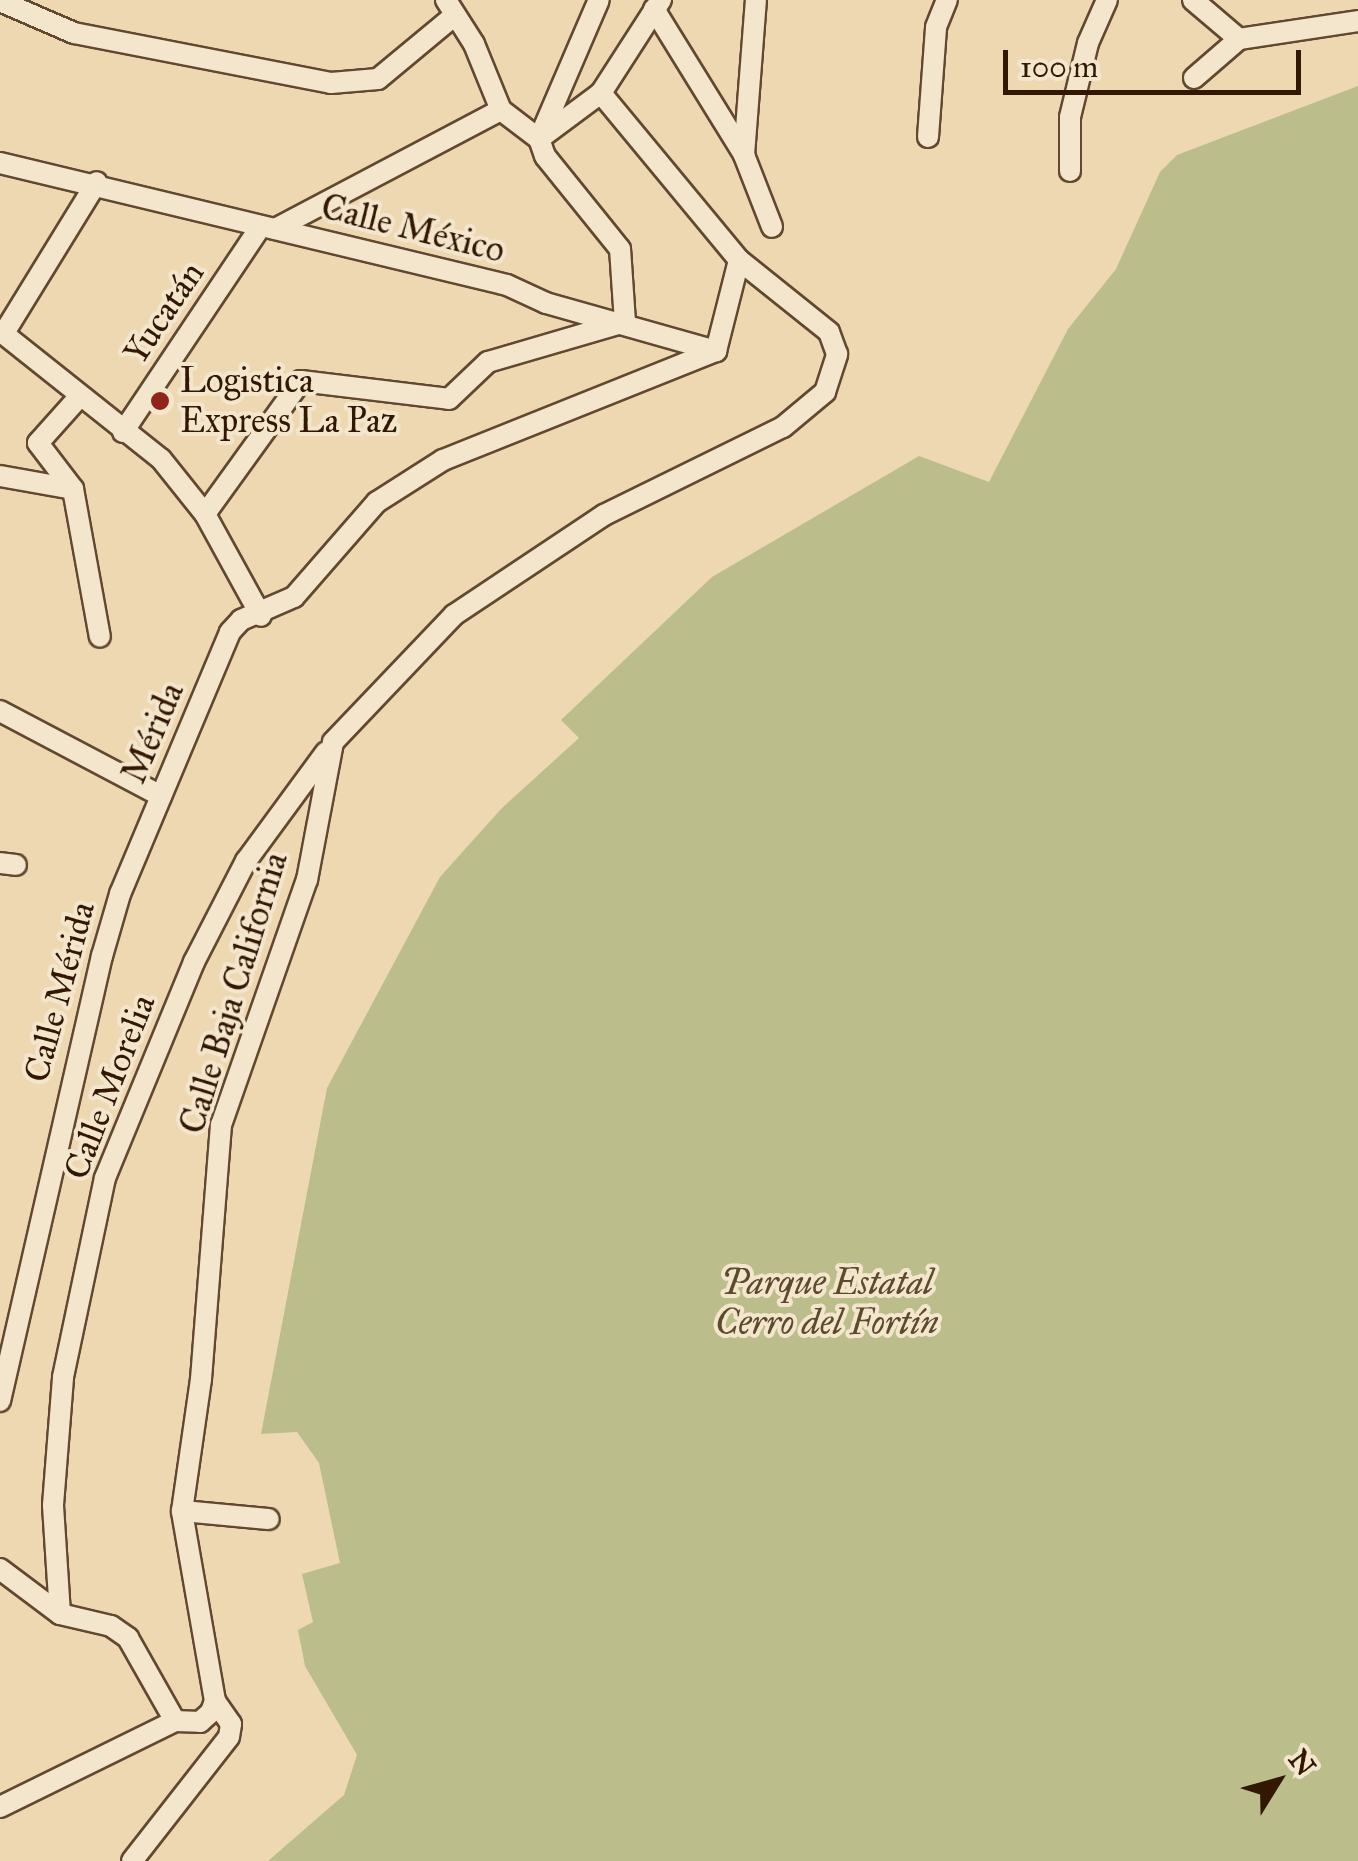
<!DOCTYPE html>
<meta charset="utf-8">
<style>
body{margin:0}
#map{position:relative;width:1358px;height:1861px;overflow:hidden;background:#edd8b2;font-family:"IM FELL Great Primer",serif}
div>[style]{position:absolute}
.green>*{inset:0;background:#bbbe8a}
.roads{filter:drop-shadow(2px 0 #61482f) drop-shadow(-2px 0 #61482f) drop-shadow(0 2px #61482f) drop-shadow(0 -2px #61482f)}
.street>*{height:20px;margin:-10px;padding:0 10px;transform-origin:10px;border-radius:10px;background:#f3e6cd}
.dots>*{width:28px;height:28px;translate:-50% -50%;box-sizing:border-box;border:5px solid #f3e6cd;border-radius:50%}
span{translate:-50% -50%;white-space:nowrap;text-align:center;line-height:1.15;-webkit-text-stroke:8px #f3e6cd;paint-order:stroke}
.street-label{font-size:35px;color:#321803}
.poi-label{font-size:35px;color:#321803}
.left{translate:0 -50%;text-align:left}
.park-label{font-size:35px;color:#5b4a2c;font-style:italic}
.north{position:absolute;left:1228px;top:1731px;width:100px;height:100px;-webkit-text-stroke:8px #f3e6cd;paint-order:stroke;rotate:53deg;font-size:28px;font-weight:700;line-height:40px;text-align:center;color:#321803}
.north::after{content:'';display:block;margin:auto;width:35px;height:45px;background:#321803;clip-path:polygon(50% 0,100% 100%,50% 72%,0 100%)}
.scale{position:absolute;left:1003px;top:50px;width:298px;height:45px;box-sizing:border-box;border:5px solid #321803;border-top:0;padding-left:12px;font-size:30px;line-height:35px;white-space:nowrap;color:#321803;-webkit-text-stroke:8px #f3e6cd;paint-order:stroke}
</style>
<div id="map">
<div class="green">
<i style="clip-path:polygon(1358px 86px,1358px 1861px,268px 1861px,344px 1795px,357px 1755px,305px 1666px,298px 1630px,313px 1622px,302px 1574px,340px 1563px,319px 1463px,297px 1432px,261px 1434px,327px 1088px,440px 877px,502px 808px,579px 738px,561px 720px,712px 577px,919px 456px,989px 482px,1068px 329px,1116px 269px,1160px 172px,1177px 155px)"></i>
</div>
<div class="roads">
<div class="street">
<i style="left:446px;top:0;width:52px;rotate:57.5deg"></i>
<i style="left:474px;top:44px;width:71px;rotate:67.8deg"></i>
<i style="left:501px;top:110px;width:48px;rotate:37.3deg"></i>
<i style="left:539px;top:139px;width:77px;rotate:-36.6deg"></i>
<i style="left:601px;top:93px;width:111px;rotate:-57.2deg"></i>
<i style="left:1193px;top:0;width:60px;rotate:40.3deg"></i>
<i style="left:0;top:1px;width:81px;rotate:23.4deg"></i>
<i style="left:74px;top:33px;width:262px;rotate:11deg"></i>
<i style="left:331px;top:83px;width:47px;rotate:-4.9deg"></i>
<i style="left:378px;top:79px;width:100px;rotate:-39.7deg"></i>
<i style="left:654px;top:9px;width:172px;rotate:58.3deg"></i>
<i style="left:744px;top:155px;width:77px;rotate:68.7deg"></i>
<i style="left:1194px;top:78px;width:60px;rotate:-40.9deg"></i>
<i style="left:1239px;top:39px;width:120px;rotate:-8.6deg"></i>
<i style="left:928px;top:137px;width:110px;rotate:-85.8deg"></i>
<i style="left:936px;top:27px;width:29px;rotate:-68deg"></i>
<i style="left:744px;top:155px;width:155px;rotate:-85.6deg"></i>
<i style="left:0;top:163px;width:521px;rotate:13.53deg"></i>
<i style="left:507px;top:285px;width:43px;rotate:24.8deg"></i>
<i style="left:546px;top:303px;width:177px;rotate:15.8deg"></i>
<i style="left:716px;top:351px;width:94px;rotate:-75.8deg"></i>
<i style="left:1070px;top:171px;width:54px;rotate:-90deg"></i>
<i style="left:1070px;top:117px;width:76px;rotate:-76.3deg"></i>
<i style="left:1088px;top:43px;width:47px;rotate:-66.2deg"></i>
<i style="left:275px;top:229px;width:255px;rotate:-27.8deg"></i>
<i style="left:0;top:331px;width:206px;rotate:38.5deg"></i>
<i style="left:161px;top:459px;width:70px;rotate:51.3deg"></i>
<i style="left:205px;top:514px;width:116px;rotate:61.2deg"></i>
<i style="left:4px;top:333px;width:177px;rotate:-58.4deg"></i>
<i style="left:80px;top:396px;width:63px;rotate:131.8deg"></i>
<i style="left:38px;top:443px;width:58px;rotate:52.7deg"></i>
<i style="left:73px;top:489px;width:150px;rotate:79.7deg"></i>
<i style="left:123px;top:432px;width:243px;rotate:-56.2deg"></i>
<i style="left:0;top:476px;width:74px;rotate:10.1deg"></i>
<i style="left:205px;top:514px;width:164px;rotate:-54.2deg"></i>
<i style="left:301px;top:381px;width:149px;rotate:6.9deg"></i>
<i style="left:449px;top:399px;width:54px;rotate:-43.5deg"></i>
<i style="left:488px;top:362px;width:143px;rotate:-16.3deg"></i>
<i style="left:625px;top:322px;width:73px;rotate:-93.9deg"></i>
<i style="left:620px;top:249px;width:119px;rotate:-128.9deg"></i>
<i style="left:545px;top:156px;width:18px;rotate:-109deg"></i>
<i style="left:539px;top:139px;width:151px;rotate:-66.7deg"></i>
<i style="left:0;top:711px;width:182px;rotate:27.8deg"></i>
<i style="left:0;top:863px;width:16px;rotate:7deg"></i>
<i style="left:0;top:1401px;width:457px;rotate:-77.1deg"></i>
<i style="left:102px;top:956px;width:65px;rotate:-73.8deg"></i>
<i style="left:120px;top:894px;width:284px;rotate:-67.2deg"></i>
<i style="left:230px;top:632px;width:16px;rotate:-47deg"></i>
<i style="left:241px;top:620px;width:58px;rotate:-23.5deg"></i>
<i style="left:294px;top:597px;width:126px;rotate:-48.9deg"></i>
<i style="left:377px;top:502px;width:78px;rotate:-32.5deg"></i>
<i style="left:443px;top:460px;width:294px;rotate:-21.8deg"></i>
<i style="left:182px;top:1511px;width:87px;rotate:5.3deg"></i>
<i style="left:0;top:1569px;width:75px;rotate:36.9deg"></i>
<i style="left:60px;top:1614px;width:52px;rotate:13.2deg"></i>
<i style="left:111px;top:1626px;width:21px;rotate:35deg"></i>
<i style="left:128px;top:1638px;width:95px;rotate:60.5deg"></i>
<i style="left:175px;top:1721px;width:25px;rotate:2deg"></i>
<i style="left:200px;top:1722px;width:15px;rotate:-42deg"></i>
<i style="left:211px;top:1712px;width:12px;rotate:-70deg"></i>
<i style="left:215px;top:1701px;width:193px;rotate:-99.9deg"></i>
<i style="left:182px;top:1511px;width:133px;rotate:-81.8deg"></i>
<i style="left:201px;top:1379px;width:255px;rotate:-85.5deg"></i>
<i style="left:221px;top:1125px;width:260px;rotate:-70.7deg"></i>
<i style="left:307px;top:880px;width:140px;rotate:-79.3deg"></i>
<i style="left:333px;top:742px;width:175px;rotate:-46.4deg"></i>
<i style="left:454px;top:615px;width:180px;rotate:-33.7deg"></i>
<i style="left:604px;top:515px;width:199px;rotate:-26.2deg"></i>
<i style="left:783px;top:427px;width:55px;rotate:-39.8deg"></i>
<i style="left:825px;top:392px;width:40px;rotate:-72deg"></i>
<i style="left:837px;top:354px;width:23px;rotate:-110deg"></i>
<i style="left:829px;top:332px;width:115px;rotate:-141.3deg"></i>
<i style="left:739px;top:260px;width:217px;rotate:-129.6deg"></i>
<i style="left:60px;top:1614px;width:109px;rotate:-93.7deg"></i>
<i style="left:53px;top:1505px;width:128px;rotate:-85.5deg"></i>
<i style="left:63px;top:1377px;width:203px;rotate:-78.1deg"></i>
<i style="left:105px;top:1178px;width:234px;rotate:-67.6deg"></i>
<i style="left:194px;top:962px;width:114px;rotate:-62.8deg"></i>
<i style="left:246px;top:861px;width:135px;rotate:-53.7deg"></i>
<i style="left:0;top:1807px;width:195px;rotate:-26.2deg"></i>
<i style="left:132px;top:1861px;width:157px;rotate:-52deg"></i>
<i style="left:229px;top:1737px;width:13px;rotate:-81deg"></i>
<i style="left:231px;top:1724px;width:28px;rotate:-125deg"></i>
</div>
</div>
<div class="dots">
<i style="left:160px;top:401px;background:#8f2418"></i>
</div>
<div class="street-label">
<span style="left:413px;top:229px;rotate:14deg">Calle México</span>
<span style="left:164px;top:313px;rotate:-56deg">Yucatán</span>
<span style="left:153px;top:733px;rotate:-67deg">Mérida</span>
<span style="left:60px;top:992px;rotate:-75deg">Calle Mérida</span>
<span style="left:234px;top:993px;rotate:-73deg">Calle Baja California</span>
<span style="left:110px;top:1087px;rotate:-69deg">Calle Morelia</span>
</div>
<div class="poi-label">
<span class="left" style="left:180px;top:401px">Logistica<br>Express La Paz</span>
</div>
<div class="park-label">
<span style="left:827px;top:1303px">Parque Estatal<br>Cerro del Fortín</span>
</div>
<div class="north">N</div>
<div class="scale">100 m</div>
</div>
